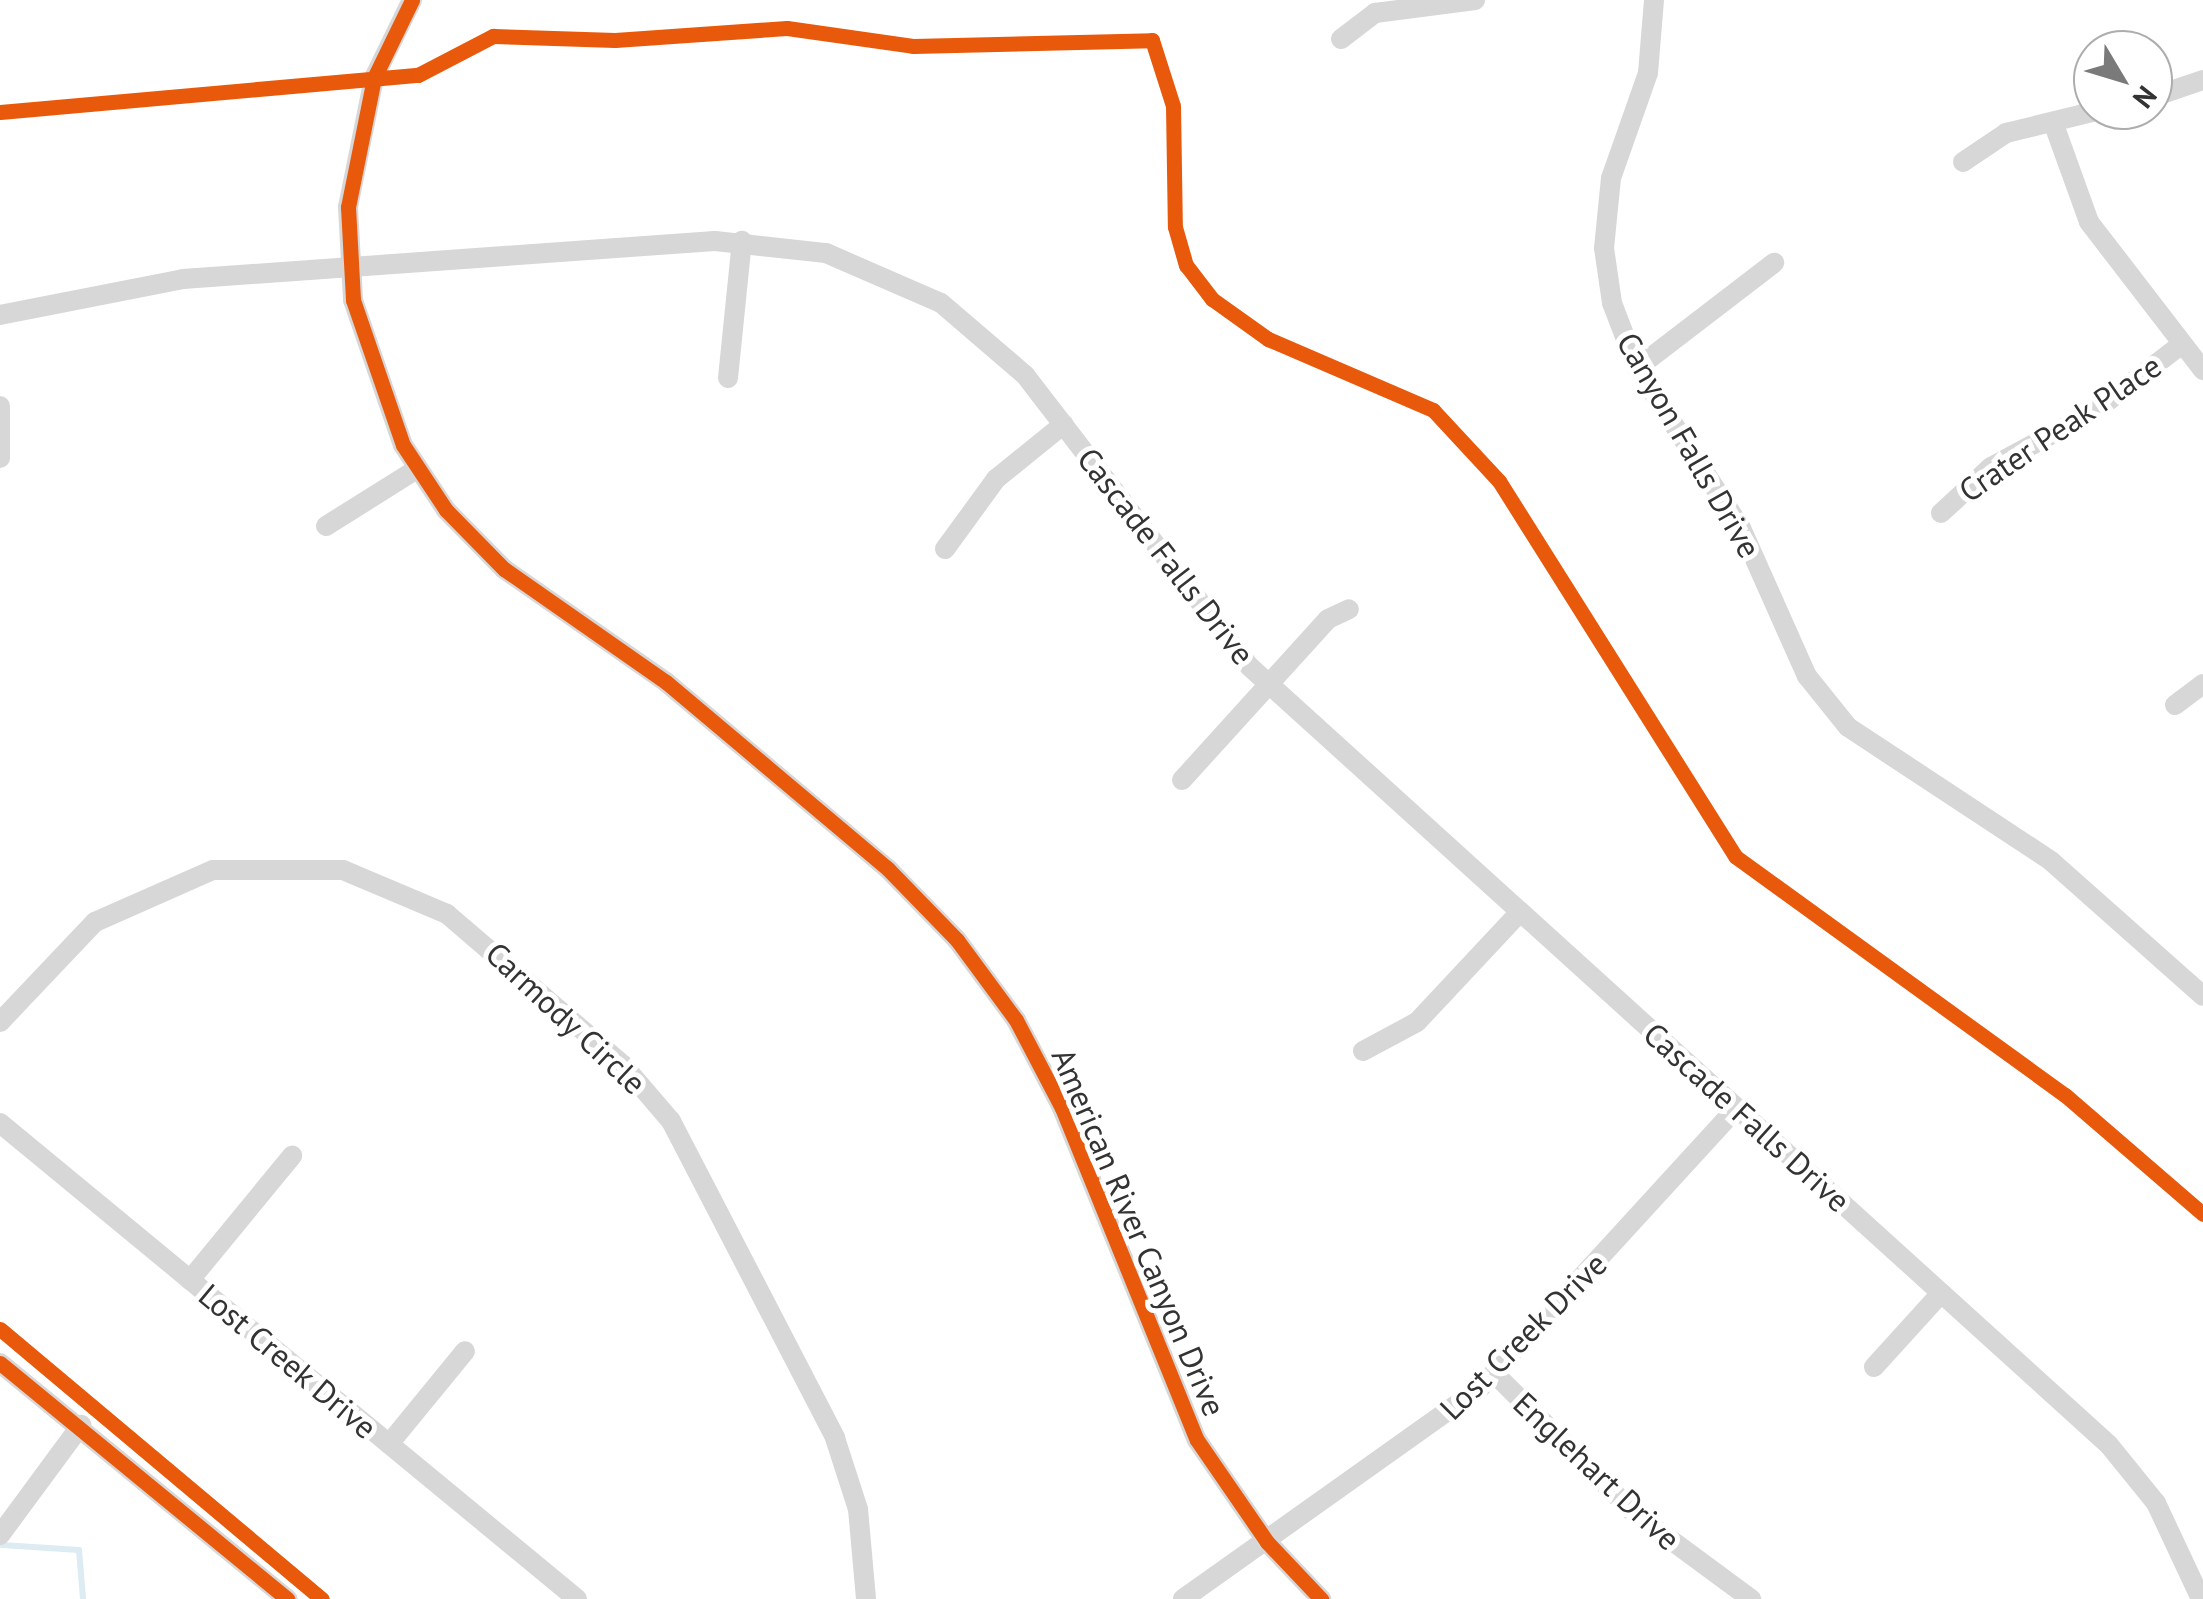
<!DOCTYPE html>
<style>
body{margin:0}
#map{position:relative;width:2203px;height:1599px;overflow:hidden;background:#fff;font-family:"PT Sans",sans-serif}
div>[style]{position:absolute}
.stream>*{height:6px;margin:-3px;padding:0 3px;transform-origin:3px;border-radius:3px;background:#ddebf3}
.minor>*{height:20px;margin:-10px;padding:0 10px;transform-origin:10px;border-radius:10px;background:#d7d7d7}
.cycleway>*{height:15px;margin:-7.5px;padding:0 7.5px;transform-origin:7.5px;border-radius:7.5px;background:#e8590c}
span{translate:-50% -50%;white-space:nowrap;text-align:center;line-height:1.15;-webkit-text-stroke:10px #fff;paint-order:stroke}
.street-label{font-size:32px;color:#333}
.north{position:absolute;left:2073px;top:30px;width:100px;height:100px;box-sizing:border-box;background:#fff;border:2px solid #adadad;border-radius:50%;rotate:128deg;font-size:28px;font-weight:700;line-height:40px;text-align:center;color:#333}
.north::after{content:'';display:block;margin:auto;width:35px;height:45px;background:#7a7a7a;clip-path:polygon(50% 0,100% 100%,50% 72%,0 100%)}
</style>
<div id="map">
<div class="stream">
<i style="left:2px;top:1545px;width:77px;rotate:3.7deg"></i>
<i style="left:79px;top:1550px;width:49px;rotate:85.3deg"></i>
</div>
<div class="minor">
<i style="left:412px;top:0;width:87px;rotate:116deg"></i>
<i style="left:374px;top:78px;width:132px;rotate:101.4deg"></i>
<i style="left:348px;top:207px;width:93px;rotate:86.9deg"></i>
<i style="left:353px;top:300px;width:153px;rotate:71deg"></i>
<i style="left:403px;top:445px;width:78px;rotate:56.5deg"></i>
<i style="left:446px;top:510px;width:83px;rotate:45.5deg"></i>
<i style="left:504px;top:569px;width:198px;rotate:34.9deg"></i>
<i style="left:666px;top:682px;width:290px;rotate:40.1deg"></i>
<i style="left:888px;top:869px;width:99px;rotate:45.8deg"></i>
<i style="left:957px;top:940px;width:99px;rotate:53.6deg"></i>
<i style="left:1016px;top:1020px;width:99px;rotate:62.4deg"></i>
<i style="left:1062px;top:1108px;width:358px;rotate:67.9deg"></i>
<i style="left:1197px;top:1440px;width:124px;rotate:55.5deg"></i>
<i style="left:1267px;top:1542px;width:79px;rotate:46.5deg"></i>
<i style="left:1654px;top:0;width:73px;rotate:94.7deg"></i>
<i style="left:1648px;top:73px;width:111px;rotate:109.4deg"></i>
<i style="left:1611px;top:178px;width:70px;rotate:95.7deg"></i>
<i style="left:1604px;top:248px;width:56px;rotate:81.7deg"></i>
<i style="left:1612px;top:303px;width:70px;rotate:69deg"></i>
<i style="left:1637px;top:368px;width:191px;rotate:57deg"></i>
<i style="left:1741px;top:528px;width:162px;rotate:66deg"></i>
<i style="left:1807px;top:676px;width:65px;rotate:51.2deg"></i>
<i style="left:1848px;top:727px;width:243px;rotate:33.4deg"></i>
<i style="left:2051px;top:861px;width:203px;rotate:41.6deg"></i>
<i style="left:1341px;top:39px;width:43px;rotate:-37.4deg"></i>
<i style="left:1375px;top:13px;width:101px;rotate:-7.4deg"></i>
<i style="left:2153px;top:97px;width:53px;rotate:-18.8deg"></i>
<i style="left:2053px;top:122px;width:106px;rotate:70.2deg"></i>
<i style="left:2089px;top:222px;width:187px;rotate:52.4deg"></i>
<i style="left:1963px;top:162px;width:52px;rotate:-34deg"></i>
<i style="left:2006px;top:133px;width:97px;rotate:-13.7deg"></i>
<i style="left:0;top:315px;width:187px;rotate:-11.1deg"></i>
<i style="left:183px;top:279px;width:533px;rotate:-4.09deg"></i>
<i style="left:715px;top:241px;width:112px;rotate:6.2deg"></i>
<i style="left:826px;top:253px;width:125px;rotate:23.5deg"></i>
<i style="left:941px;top:303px;width:111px;rotate:40.6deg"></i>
<i style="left:1025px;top:375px;width:367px;rotate:52.4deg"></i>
<i style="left:1249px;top:666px;width:1160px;rotate:42.17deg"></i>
<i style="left:2109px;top:1445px;width:75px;rotate:51deg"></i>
<i style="left:2156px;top:1503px;width:106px;rotate:64.9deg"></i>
<i style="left:1637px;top:368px;width:173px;rotate:-37.5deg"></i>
<i style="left:728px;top:378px;width:138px;rotate:-84.2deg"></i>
<i style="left:0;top:406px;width:52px;rotate:90deg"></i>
<i style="left:1941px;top:513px;width:68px;rotate:-42.6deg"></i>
<i style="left:1991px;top:467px;width:118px;rotate:-28.3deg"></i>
<i style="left:2095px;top:411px;width:110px;rotate:-37.6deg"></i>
<i style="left:326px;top:526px;width:107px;rotate:-32.1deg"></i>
<i style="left:945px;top:549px;width:87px;rotate:-53.9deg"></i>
<i style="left:996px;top:479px;width:87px;rotate:-39deg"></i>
<i style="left:2175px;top:705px;width:35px;rotate:-37deg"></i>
<i style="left:1182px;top:780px;width:217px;rotate:-47.8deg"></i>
<i style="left:1328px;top:619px;width:23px;rotate:-25deg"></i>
<i style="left:0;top:1022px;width:138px;rotate:-46.5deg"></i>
<i style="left:95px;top:922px;width:129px;rotate:-23.8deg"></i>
<i style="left:213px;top:870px;width:130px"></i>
<i style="left:343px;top:870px;width:113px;rotate:22.9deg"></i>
<i style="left:447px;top:914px;width:232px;rotate:40.6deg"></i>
<i style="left:623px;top:1065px;width:74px;rotate:49.4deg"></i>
<i style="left:671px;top:1121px;width:357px;rotate:62.6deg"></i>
<i style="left:835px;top:1438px;width:75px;rotate:72.1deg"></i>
<i style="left:858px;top:1509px;width:90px;rotate:84.9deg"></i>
<i style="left:1363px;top:1051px;width:61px;rotate:-28.2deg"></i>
<i style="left:1417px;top:1022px;width:151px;rotate:-46.9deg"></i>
<i style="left:0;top:1123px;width:748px;rotate:39.52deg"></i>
<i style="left:190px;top:1280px;width:161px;rotate:-50.6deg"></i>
<i style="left:0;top:1363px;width:372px;rotate:39.4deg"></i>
<i style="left:1874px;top:1367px;width:100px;rotate:-47.8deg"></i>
<i style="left:1495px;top:1374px;width:195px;rotate:45deg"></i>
<i style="left:1633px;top:1512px;width:147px;rotate:36.4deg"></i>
<i style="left:389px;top:1444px;width:120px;rotate:-50.7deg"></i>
<i style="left:0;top:1535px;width:137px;rotate:-53.6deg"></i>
<i style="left:1183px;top:1599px;width:364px;rotate:-35.4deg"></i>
<i style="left:1480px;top:1388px;width:380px;rotate:-47.5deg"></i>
</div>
<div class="cycleway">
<i style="left:412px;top:0;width:87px;rotate:116deg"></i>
<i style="left:374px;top:78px;width:132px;rotate:101.4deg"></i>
<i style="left:348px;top:207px;width:93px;rotate:86.9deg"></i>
<i style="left:353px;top:300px;width:153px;rotate:71deg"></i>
<i style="left:403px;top:445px;width:78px;rotate:56.5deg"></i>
<i style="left:446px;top:510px;width:83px;rotate:45.5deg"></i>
<i style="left:504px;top:569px;width:198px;rotate:34.9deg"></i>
<i style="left:666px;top:682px;width:290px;rotate:40.1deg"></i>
<i style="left:888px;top:869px;width:99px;rotate:45.8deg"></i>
<i style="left:957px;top:940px;width:99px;rotate:53.6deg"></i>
<i style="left:1016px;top:1020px;width:99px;rotate:62.4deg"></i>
<i style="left:1062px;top:1108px;width:358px;rotate:67.9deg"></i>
<i style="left:1197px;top:1440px;width:124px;rotate:55.5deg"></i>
<i style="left:1267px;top:1542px;width:79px;rotate:46.5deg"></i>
<i style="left:0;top:112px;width:420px;rotate:-5.1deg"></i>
<i style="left:418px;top:75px;width:85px;rotate:-27.5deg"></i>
<i style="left:493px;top:36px;width:122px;rotate:1.9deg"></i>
<i style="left:615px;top:40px;width:172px;rotate:-4deg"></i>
<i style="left:787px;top:28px;width:127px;rotate:8.1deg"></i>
<i style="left:913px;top:46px;width:239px;rotate:-1.4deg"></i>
<i style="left:1152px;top:40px;width:69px;rotate:72.3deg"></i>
<i style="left:1173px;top:106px;width:121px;rotate:89.1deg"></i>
<i style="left:1175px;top:227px;width:40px;rotate:74deg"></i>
<i style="left:1186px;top:265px;width:43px;rotate:52.6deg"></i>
<i style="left:1212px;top:299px;width:69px;rotate:35.5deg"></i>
<i style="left:1268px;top:339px;width:180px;rotate:23.3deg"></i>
<i style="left:1433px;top:410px;width:97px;rotate:47.1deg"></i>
<i style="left:1499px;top:481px;width:444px;rotate:57.8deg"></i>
<i style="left:1736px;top:857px;width:406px;rotate:35.9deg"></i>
<i style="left:2065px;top:1095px;width:182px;rotate:40.8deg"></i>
<i style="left:0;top:1329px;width:420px;rotate:40deg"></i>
<i style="left:0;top:1363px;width:372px;rotate:39.4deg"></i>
</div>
<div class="street-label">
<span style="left:2060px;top:428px;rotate:-34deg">Crater Peak Place</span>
<span style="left:1689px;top:445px;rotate:60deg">Canyon Falls Drive</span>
<span style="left:1166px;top:556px;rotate:52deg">Cascade Falls Drive</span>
<span style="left:566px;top:1018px;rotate:43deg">Carmody Circle</span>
<span style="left:1747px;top:1117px;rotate:42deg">Cascade Falls Drive</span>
<span style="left:1139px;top:1232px;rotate:67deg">American River Canyon Drive</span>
<span style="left:1523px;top:1336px;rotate:-45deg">Lost Creek Drive</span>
<span style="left:288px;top:1361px;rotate:40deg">Lost Creek Drive</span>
<span style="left:1597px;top:1471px;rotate:43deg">Englehart Drive</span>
</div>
<div class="north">N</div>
</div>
